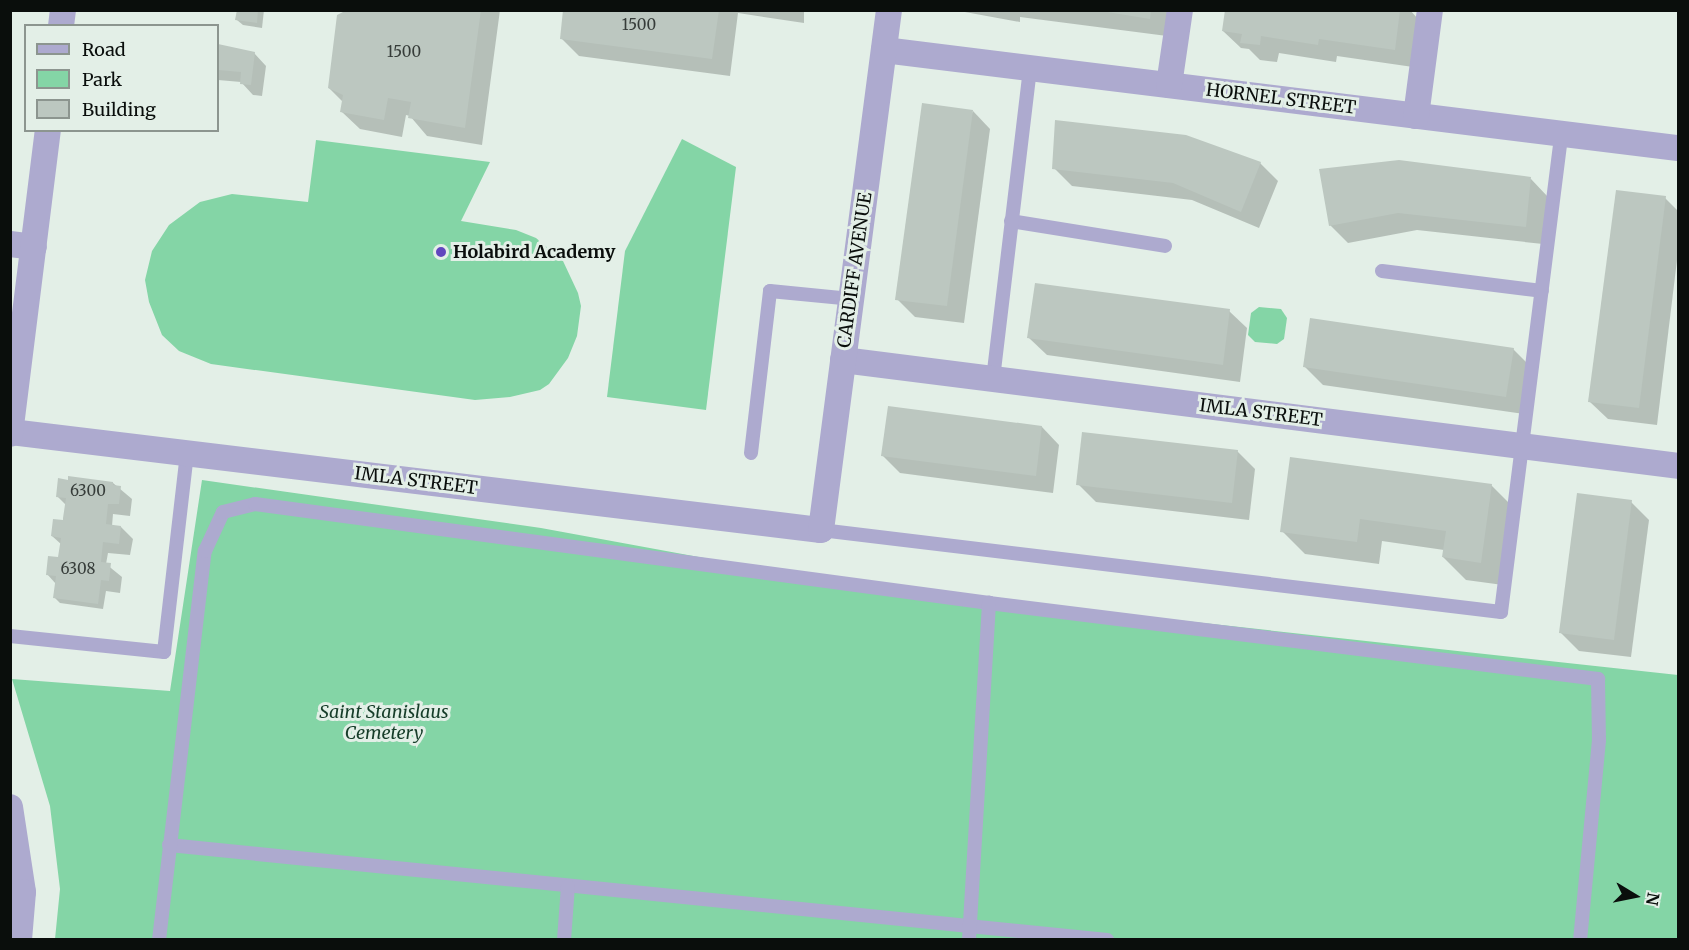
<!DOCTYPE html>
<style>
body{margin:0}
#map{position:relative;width:1689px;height:950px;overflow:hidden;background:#e3efe7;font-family:Merriweather,serif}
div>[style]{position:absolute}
.green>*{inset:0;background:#84d5a6}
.shadow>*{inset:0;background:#0003}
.building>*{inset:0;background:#bcc7c0}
.service>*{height:14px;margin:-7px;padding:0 7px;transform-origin:7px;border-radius:7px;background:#adaacf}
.minor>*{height:26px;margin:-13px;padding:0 13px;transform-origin:13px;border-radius:13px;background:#adaacf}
.dots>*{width:16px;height:16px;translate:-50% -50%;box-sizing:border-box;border:3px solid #e3efe7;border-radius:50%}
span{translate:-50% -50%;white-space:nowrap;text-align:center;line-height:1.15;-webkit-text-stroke:6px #e3efe7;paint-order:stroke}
.number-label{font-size:15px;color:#363c39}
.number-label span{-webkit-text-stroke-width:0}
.street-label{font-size:18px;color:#0a0e0c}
.poi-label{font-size:18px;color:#0a0e0c;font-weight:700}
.left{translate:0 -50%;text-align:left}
.park-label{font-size:18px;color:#163d29;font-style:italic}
.frame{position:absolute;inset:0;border:12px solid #0a0e0c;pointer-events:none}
.legend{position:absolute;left:24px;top:24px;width:195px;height:108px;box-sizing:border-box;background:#e3efe7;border:2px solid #8c958f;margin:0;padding:8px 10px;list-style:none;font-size:18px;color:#0a0e0c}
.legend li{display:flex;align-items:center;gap:12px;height:30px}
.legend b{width:30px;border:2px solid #8c958f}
.north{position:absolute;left:1605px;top:866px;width:60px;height:60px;-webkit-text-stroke:4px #e3efe7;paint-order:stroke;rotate:100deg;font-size:16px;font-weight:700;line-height:24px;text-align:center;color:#0a0e0c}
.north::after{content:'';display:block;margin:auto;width:21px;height:27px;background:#0a0e0c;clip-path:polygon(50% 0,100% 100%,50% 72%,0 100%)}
</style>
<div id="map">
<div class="green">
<i style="clip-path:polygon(682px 139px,736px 167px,706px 410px,607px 397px,625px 251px)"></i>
<i style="clip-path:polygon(316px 140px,490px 162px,461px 221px,516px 230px,536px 238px,563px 261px,578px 293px,581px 306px,577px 336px,568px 358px,549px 384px,540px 390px,510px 397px,475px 400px,211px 364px,179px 351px,162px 335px,149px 302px,145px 280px,152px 251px,169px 225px,200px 202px,232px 194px,308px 202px)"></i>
<i style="clip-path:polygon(1259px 307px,1281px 309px,1287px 318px,1284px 339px,1277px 344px,1255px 342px,1248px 335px,1251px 313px)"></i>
<i style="clip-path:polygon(202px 480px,541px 528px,846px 584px,1678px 675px,1678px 939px,55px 939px,60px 889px,50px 806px,12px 679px,170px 691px)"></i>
</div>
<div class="shadow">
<i style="clip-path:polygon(238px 10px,264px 10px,262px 28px,243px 25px,237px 20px)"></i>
<i style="clip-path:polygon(349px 10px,500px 10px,482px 145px,427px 136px,410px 116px,406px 115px,402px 137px,360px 129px,342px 112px,343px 102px,329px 88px)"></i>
<i style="clip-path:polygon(565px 10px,804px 10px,804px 23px,738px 13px,730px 76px,579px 56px,562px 39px)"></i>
<i style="clip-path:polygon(954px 10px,1171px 10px,1167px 36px,1020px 17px,1020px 22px)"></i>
<i style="clip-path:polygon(1227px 10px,1410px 10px,1418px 19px,1413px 67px,1337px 56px,1336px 62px,1279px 53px,1277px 62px,1260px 60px,1249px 49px,1241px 48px,1223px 31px)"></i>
<i style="clip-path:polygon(218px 46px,254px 53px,266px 66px,262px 96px,253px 95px,241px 82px,218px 80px)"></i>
<i style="clip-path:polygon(973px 111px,990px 129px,964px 323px,915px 317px,897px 299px)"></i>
<i style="clip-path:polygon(1260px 163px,1278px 181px,1259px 228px,1192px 200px,1072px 186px,1054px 168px)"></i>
<i style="clip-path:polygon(1531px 179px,1548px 197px,1543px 244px,1417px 230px,1348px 243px,1330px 225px)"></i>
<i style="clip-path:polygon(1665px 198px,1678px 211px,1678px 252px,1657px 425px,1608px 419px,1590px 402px)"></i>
<i style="clip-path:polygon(1229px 311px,1247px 328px,1240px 382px,1047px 355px,1029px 338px)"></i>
<i style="clip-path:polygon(1513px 349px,1531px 367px,1524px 414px,1323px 385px,1305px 367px)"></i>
<i style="clip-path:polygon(1042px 427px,1059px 445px,1053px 493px,900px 473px,883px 456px)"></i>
<i style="clip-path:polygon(1237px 451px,1255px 469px,1249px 520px,1096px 502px,1078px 484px)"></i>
<i style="clip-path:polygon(113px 483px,132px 499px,130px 516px,113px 514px,112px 526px,121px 527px,133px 539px,130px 555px,108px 553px,106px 564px,122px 577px,120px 593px,106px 591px,103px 609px,60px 603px,55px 598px,56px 584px,47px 574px,64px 559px,62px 545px,52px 536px,64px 522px,66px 505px,57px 496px)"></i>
<i style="clip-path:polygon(1491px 485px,1514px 508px,1503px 585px,1466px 580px,1443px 557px,1444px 550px,1382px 541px,1379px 564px,1305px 554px,1282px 531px)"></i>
<i style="clip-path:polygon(1631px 502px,1649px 520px,1631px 657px,1579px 651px,1561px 633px)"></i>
</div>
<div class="building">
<i style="clip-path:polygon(237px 10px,258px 10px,257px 23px,235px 20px)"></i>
<i style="clip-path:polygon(347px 10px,481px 10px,465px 128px,408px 118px,411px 102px,388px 98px,384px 120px,340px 112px,343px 95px,328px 88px,337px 15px)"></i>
<i style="clip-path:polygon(563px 10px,719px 10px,712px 59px,560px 39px)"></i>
<i style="clip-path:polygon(1095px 10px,1151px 10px,1150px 19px)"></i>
<i style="clip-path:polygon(1225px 10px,1400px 10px,1395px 50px,1319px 39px,1318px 45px,1261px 36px,1260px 45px,1240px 43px,1242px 34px,1222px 31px)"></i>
<i style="clip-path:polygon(218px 44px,255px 52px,251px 85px,240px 84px,241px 72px,218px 70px)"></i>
<i style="clip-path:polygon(922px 103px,973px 110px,947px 306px,895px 300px)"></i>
<i style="clip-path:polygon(1055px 120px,1186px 135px,1261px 162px,1241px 212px,1173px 183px,1052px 169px)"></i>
<i style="clip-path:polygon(1399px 160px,1531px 177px,1526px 227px,1398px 213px,1329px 226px,1319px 169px)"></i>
<i style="clip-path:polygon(1616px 190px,1666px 196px,1639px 408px,1588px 402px)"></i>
<i style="clip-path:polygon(1035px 283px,1230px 309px,1223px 365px,1027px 338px)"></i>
<i style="clip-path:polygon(1310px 318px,1514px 348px,1506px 397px,1303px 367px)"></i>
<i style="clip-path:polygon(888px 406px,1042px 426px,1036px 476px,881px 456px)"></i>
<i style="clip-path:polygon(1082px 432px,1238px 450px,1232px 503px,1076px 485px)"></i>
<i style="clip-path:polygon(1290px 457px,1492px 484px,1481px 563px,1442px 557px,1446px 531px,1360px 519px,1357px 542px,1280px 532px)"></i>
<i style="clip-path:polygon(68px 476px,113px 482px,113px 485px,121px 486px,119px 504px,108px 504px,106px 524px,121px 526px,119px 544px,103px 542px,101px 562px,111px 563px,109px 581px,101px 580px,98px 604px,53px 598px,56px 576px,46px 575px,48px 556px,58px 557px,61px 538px,51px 536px,53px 519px,63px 520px,63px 518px,66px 498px,56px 497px,58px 478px,68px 480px)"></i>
<i style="clip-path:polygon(1577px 493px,1632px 500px,1614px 640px,1559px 633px)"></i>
</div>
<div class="service">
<i style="left:1011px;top:221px;width:156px;rotate:9.2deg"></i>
<i style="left:1382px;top:271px;width:161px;rotate:7.1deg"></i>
<i style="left:993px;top:379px;width:313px;rotate:-83.2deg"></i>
<i style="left:751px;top:453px;width:163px;rotate:-83.3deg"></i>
<i style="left:770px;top:291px;width:81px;rotate:5.6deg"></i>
<i style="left:821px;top:530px;width:685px;rotate:6.88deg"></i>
<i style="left:1501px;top:612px;width:482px;rotate:-82.8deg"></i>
<i style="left:10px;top:636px;width:155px;rotate:5.9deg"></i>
<i style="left:164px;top:652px;width:200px;rotate:-83.4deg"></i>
<i style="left:169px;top:845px;width:943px;rotate:5.78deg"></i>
<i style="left:159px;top:940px;width:392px;rotate:-83.3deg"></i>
<i style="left:205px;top:551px;width:43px;rotate:-65.2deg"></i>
<i style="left:223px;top:512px;width:33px;rotate:-14deg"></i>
<i style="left:255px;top:504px;width:741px;rotate:7.68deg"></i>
<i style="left:989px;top:603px;width:614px;rotate:7.11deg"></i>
<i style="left:1598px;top:679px;width:61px;rotate:89.1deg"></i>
<i style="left:1599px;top:740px;width:201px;rotate:95.4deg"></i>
<i style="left:564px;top:940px;width:54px;rotate:-85.8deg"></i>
<i style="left:969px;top:940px;width:338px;rotate:-86.6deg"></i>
</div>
<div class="minor">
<i style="left:61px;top:26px;width:16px;rotate:-83deg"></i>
<i style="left:884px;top:50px;width:800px;rotate:7.04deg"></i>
<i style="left:1169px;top:85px;width:76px;rotate:-81.7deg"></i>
<i style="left:1416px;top:116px;width:107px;rotate:-82.5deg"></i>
<i style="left:10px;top:244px;width:24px;rotate:7deg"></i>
<i style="left:843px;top:360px;width:842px;rotate:7.23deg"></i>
<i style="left:11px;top:432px;width:816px;rotate:6.9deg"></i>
<i style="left:821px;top:530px;width:524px;rotate:-82.55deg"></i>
<i style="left:10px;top:434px;width:306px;rotate:-82.9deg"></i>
<i style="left:10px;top:807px;width:86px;rotate:81.3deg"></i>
<i style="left:23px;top:892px;width:48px;rotate:94.8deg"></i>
</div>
<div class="dots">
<i style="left:441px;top:252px;background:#6146be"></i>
</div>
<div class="number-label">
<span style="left:639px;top:25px">1500</span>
<span style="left:404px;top:52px">1500</span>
<span style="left:88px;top:491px">6300</span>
<span style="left:78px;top:569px">6308</span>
</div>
<div class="street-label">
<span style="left:1281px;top:99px;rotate:7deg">HORNEL STREET</span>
<span style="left:855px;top:270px;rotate:-82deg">CARDIFF AVENUE</span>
<span style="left:1261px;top:413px;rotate:7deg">IMLA STREET</span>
<span style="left:416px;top:481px;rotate:7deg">IMLA STREET</span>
</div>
<div class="poi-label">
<span class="left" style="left:453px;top:252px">Holabird Academy</span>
</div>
<div class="park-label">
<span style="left:384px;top:723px">Saint Stanislaus<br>Cemetery</span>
</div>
<div class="frame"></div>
<ul class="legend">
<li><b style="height:8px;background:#adaacf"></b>Road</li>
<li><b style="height:16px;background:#84d5a6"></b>Park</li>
<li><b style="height:16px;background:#bcc7c0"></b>Building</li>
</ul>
<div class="north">N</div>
</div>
